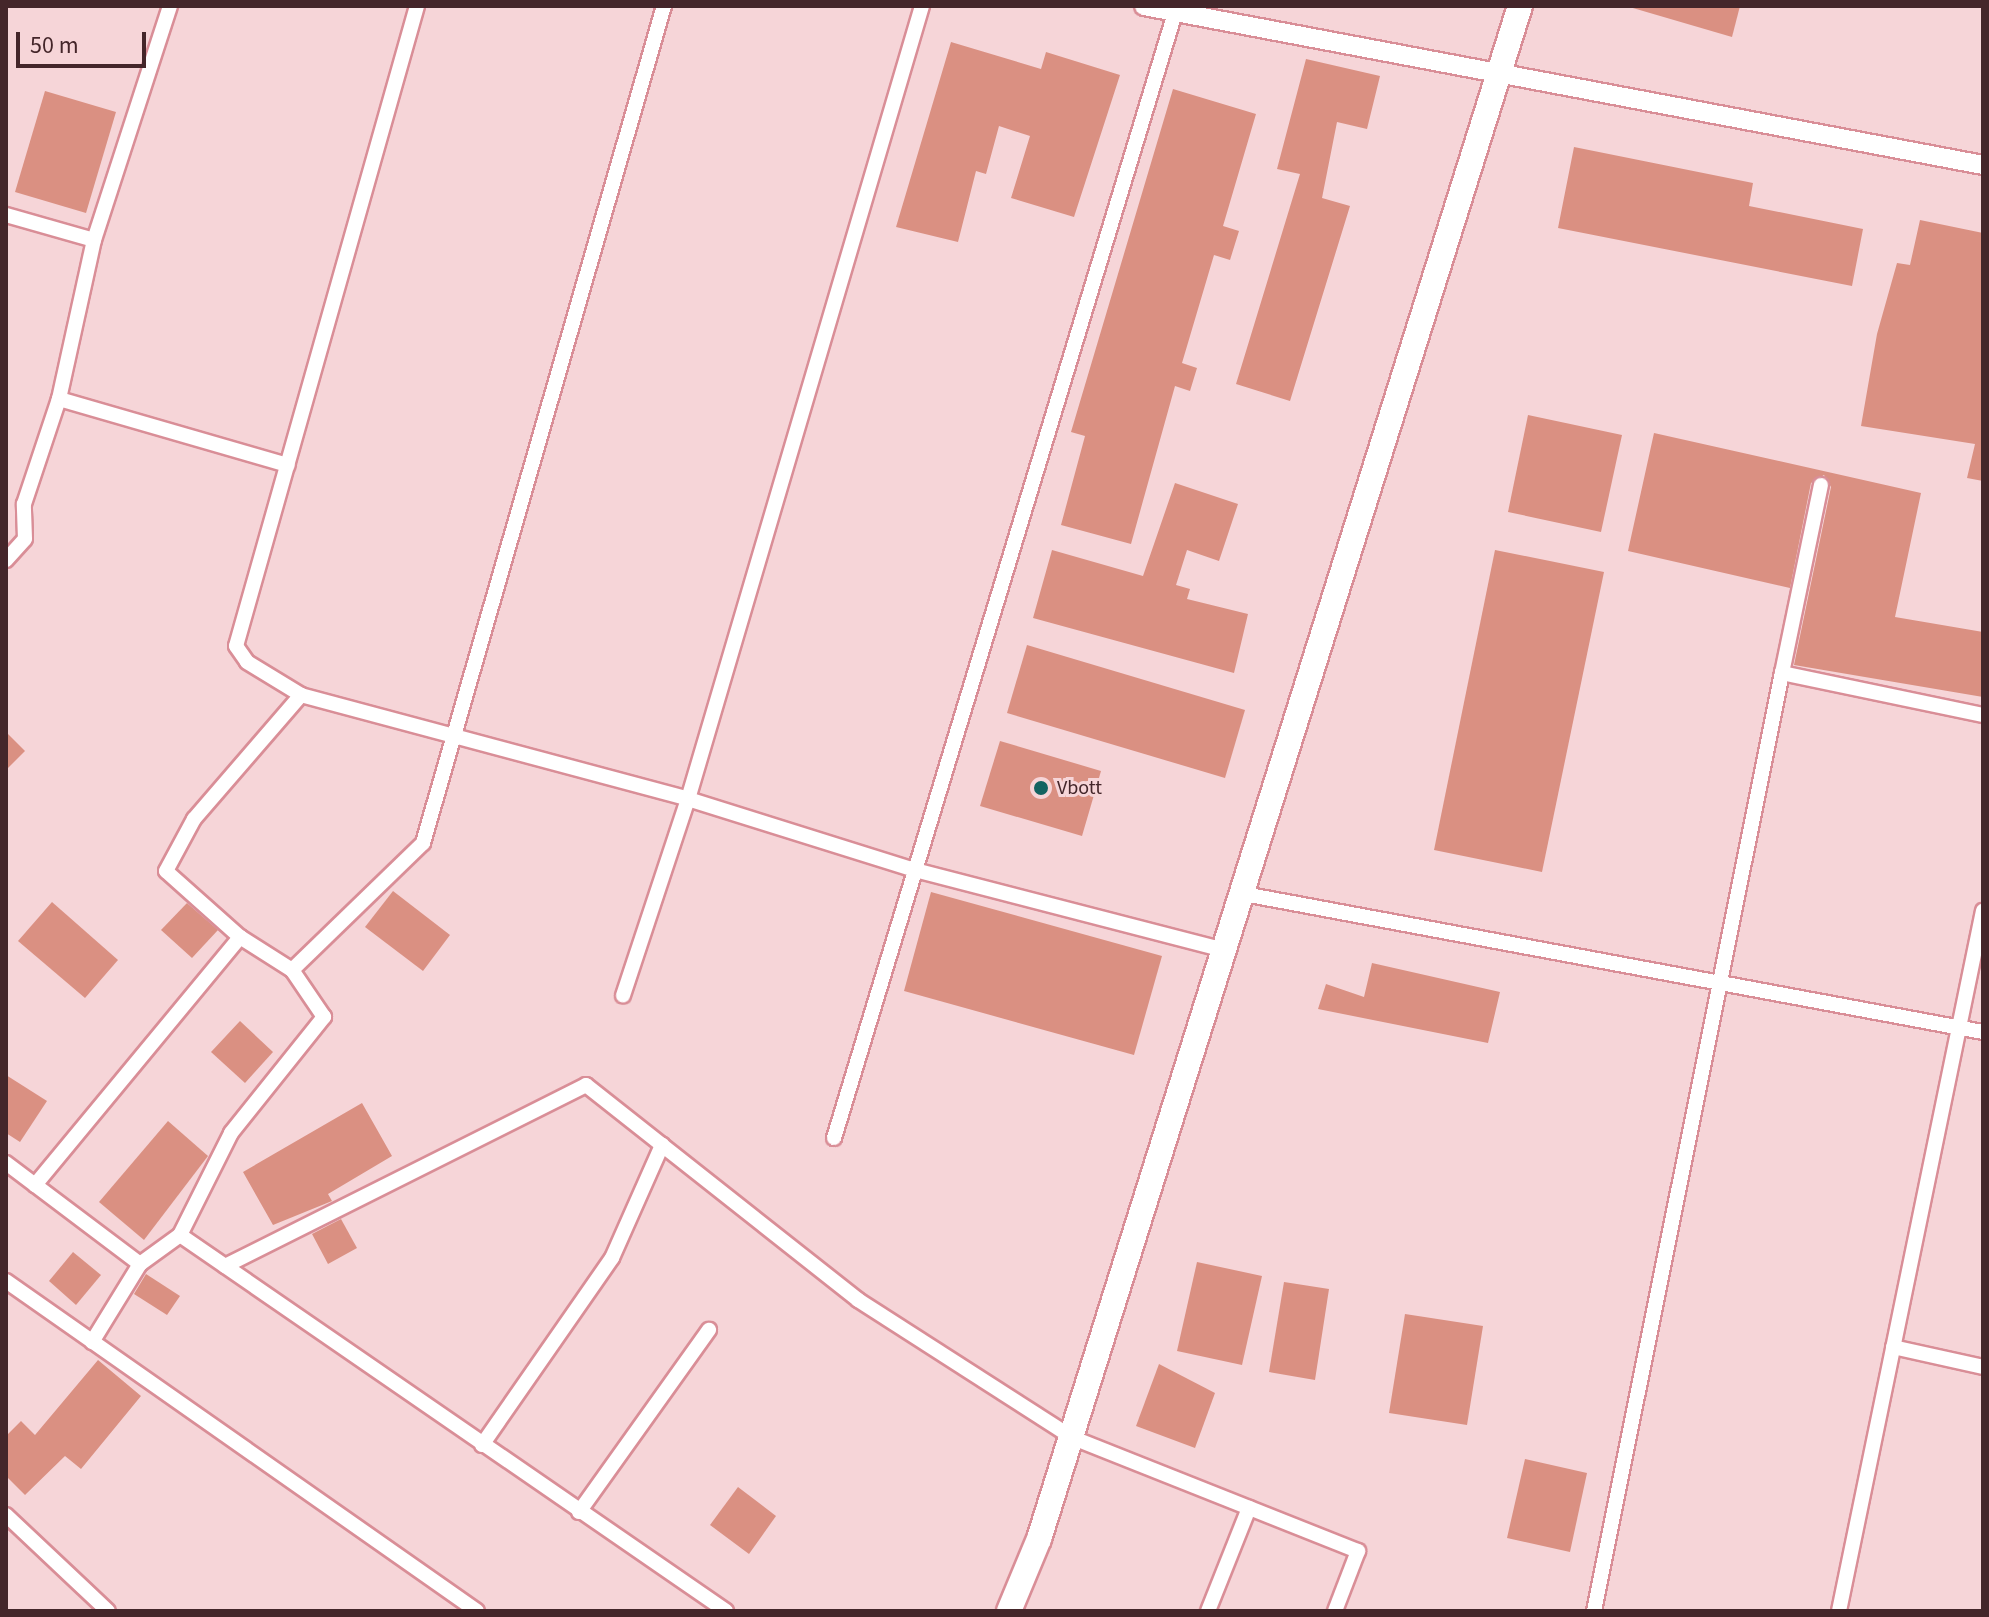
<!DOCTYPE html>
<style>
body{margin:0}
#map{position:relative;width:1989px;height:1617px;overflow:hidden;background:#f6d5d8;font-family:"Source Sans 3",sans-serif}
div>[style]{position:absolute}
.building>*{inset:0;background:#da9082}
.roads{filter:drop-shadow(2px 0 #d98e97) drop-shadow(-2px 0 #d98e97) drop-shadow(0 2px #d98e97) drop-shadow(0 -2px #d98e97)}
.minor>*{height:14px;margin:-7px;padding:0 7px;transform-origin:7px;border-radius:7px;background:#fff}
.tertiary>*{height:18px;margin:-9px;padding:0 9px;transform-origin:9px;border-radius:9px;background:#fff}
.trunk>*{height:24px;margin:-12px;padding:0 12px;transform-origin:12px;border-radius:12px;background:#fff}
.dots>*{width:22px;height:22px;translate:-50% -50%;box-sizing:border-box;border:4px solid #f6d5d8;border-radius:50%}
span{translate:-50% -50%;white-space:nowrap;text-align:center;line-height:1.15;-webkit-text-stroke:6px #f6d5d8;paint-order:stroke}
.poi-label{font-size:20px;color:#44262a}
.left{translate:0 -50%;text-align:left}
.frame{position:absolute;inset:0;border:8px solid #44262a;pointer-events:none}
.scale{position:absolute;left:16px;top:32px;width:130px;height:36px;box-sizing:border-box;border:4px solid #44262a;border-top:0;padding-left:10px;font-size:24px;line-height:28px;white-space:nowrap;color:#44262a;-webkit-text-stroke:6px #f6d5d8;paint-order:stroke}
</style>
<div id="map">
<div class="building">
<i style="clip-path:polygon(1626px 6px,1740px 6px,1732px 37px)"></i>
<i style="clip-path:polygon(951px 42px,1041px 69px,1046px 52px,1120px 75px,1074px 217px,1011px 198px,1030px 136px,999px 126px,986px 174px,976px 171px,958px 242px,896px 227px)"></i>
<i style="clip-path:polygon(1306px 59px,1380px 76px,1367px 129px,1337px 122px,1322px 198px,1350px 206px,1290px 401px,1236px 384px,1300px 174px,1277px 169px)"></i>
<i style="clip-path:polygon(1173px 89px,1256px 114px,1223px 226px,1239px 231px,1230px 260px,1214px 255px,1182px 363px,1197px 368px,1190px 391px,1175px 386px,1131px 544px,1061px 525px,1085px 436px,1071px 432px)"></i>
<i style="clip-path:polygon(45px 91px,116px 112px,86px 213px,15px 192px)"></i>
<i style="clip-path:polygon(1574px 147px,1753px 183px,1749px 206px,1863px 229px,1852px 286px,1558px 228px)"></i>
<i style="clip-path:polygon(1920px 220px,1983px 233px,1983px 481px,1967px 478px,1975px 444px,1861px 426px,1877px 334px,1897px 263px,1910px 265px)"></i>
<i style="clip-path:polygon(1528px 415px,1622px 435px,1601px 532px,1508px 512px)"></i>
<i style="clip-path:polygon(1654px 433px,1921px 493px,1895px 617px,1983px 632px,1983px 697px,1794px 665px,1831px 487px,1824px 475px,1811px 483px,1790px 588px,1628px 551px)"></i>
<i style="clip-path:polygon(1175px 483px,1238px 504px,1219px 561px,1187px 550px,1176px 585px,1190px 589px,1187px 599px,1248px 614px,1234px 673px,1033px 618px,1052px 550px,1143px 576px)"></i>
<i style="clip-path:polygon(1495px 550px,1604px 572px,1542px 872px,1434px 850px)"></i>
<i style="clip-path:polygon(1027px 645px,1245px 710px,1225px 778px,1007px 713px)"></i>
<i style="clip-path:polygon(6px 732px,25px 751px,6px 770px)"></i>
<i style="clip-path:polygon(1000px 741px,1101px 771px,1082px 836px,980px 806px)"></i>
<i style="clip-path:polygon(393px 891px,450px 935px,423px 971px,365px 927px)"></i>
<i style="clip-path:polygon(931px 892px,1162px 956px,1134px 1055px,904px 991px)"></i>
<i style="clip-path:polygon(52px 902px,118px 960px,85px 998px,18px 941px)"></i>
<i style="clip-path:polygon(187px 903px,218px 930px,192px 958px,161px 930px)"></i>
<i style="clip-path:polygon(1372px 963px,1500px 992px,1488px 1043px,1318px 1009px,1326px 984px,1364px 997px)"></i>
<i style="clip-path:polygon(240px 1021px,273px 1052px,245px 1083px,211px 1052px)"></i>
<i style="clip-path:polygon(6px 1075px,47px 1101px,20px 1142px,6px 1133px)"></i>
<i style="clip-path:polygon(362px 1103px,392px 1156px,328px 1194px,332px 1201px,273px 1225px,243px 1172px)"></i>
<i style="clip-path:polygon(168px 1121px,208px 1156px,144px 1240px,99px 1202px)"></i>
<i style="clip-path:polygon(341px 1219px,357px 1248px,328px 1264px,312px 1234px)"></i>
<i style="clip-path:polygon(73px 1252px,101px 1275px,76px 1305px,49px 1281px)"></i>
<i style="clip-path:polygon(1197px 1262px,1262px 1276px,1242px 1365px,1177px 1351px)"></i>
<i style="clip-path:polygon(146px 1274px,180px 1296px,167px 1315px,134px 1294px)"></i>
<i style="clip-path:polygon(1284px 1282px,1329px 1289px,1315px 1380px,1269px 1372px)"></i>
<i style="clip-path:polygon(1405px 1314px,1483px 1326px,1467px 1425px,1389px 1413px)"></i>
<i style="clip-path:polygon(98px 1360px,141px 1396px,81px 1469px,65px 1456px,25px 1495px,6px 1476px,6px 1436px,21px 1421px,35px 1435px)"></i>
<i style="clip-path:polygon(1159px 1364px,1215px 1393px,1195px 1448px,1136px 1426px)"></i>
<i style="clip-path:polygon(1525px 1459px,1587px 1473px,1570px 1552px,1507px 1538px)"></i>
<i style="clip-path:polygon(738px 1487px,776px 1516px,749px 1554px,710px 1525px)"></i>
</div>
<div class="roads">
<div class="minor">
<i style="left:417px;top:6px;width:665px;rotate:105.79deg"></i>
<i style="left:236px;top:646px;width:19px;rotate:55deg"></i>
<i style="left:247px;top:662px;width:63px;rotate:31.4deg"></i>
<i style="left:301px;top:695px;width:401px;rotate:15deg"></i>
<i style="left:688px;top:799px;width:207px;rotate:108.3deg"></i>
<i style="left:922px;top:6px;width:827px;rotate:106.44deg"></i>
<i style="left:688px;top:799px;width:238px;rotate:17.4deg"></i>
<i style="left:915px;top:870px;width:320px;rotate:14.5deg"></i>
<i style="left:6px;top:215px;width:91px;rotate:15.9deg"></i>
<i style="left:59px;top:399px;width:238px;rotate:16.1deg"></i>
<i style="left:6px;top:560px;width:28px;rotate:-48deg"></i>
<i style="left:25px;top:539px;width:35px;rotate:-92deg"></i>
<i style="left:24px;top:504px;width:111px;rotate:-71.6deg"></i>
<i style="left:59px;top:399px;width:163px;rotate:-77.6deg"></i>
<i style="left:94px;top:240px;width:246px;rotate:-72deg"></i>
<i style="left:1782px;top:673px;width:192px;rotate:-78.3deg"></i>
<i style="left:1244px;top:894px;width:752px;rotate:10.58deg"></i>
<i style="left:292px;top:970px;width:182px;rotate:-44.1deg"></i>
<i style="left:423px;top:843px;width:871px;rotate:-73.94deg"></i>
<i style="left:834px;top:1138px;width:1183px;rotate:-73.14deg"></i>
<i style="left:6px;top:1163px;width:168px;rotate:37deg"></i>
<i style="left:35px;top:1185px;width:322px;rotate:-50.4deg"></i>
<i style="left:180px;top:1235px;width:663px;rotate:34.55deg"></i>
<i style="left:225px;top:1266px;width:404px;rotate:-26.6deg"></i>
<i style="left:586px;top:1085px;width:347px;rotate:38.3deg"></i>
<i style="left:858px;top:1300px;width:253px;rotate:32.7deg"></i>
<i style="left:1071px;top:1437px;width:309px;rotate:21.7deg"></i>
<i style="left:1358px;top:1551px;width:64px;rotate:111deg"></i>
<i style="left:6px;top:1281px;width:575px;rotate:35.02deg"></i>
<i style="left:92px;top:1342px;width:92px;rotate:-58.4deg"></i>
<i style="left:140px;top:1264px;width:49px;rotate:-35.9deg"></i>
<i style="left:180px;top:1235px;width:114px;rotate:-63.4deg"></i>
<i style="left:231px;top:1133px;width:149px;rotate:-51.3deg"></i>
<i style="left:324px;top:1017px;width:57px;rotate:-124.2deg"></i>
<i style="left:292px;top:970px;width:62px;rotate:-147.6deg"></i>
<i style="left:240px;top:937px;width:99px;rotate:-138.3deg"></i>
<i style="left:166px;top:871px;width:59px;rotate:-61.7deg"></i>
<i style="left:194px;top:819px;width:164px;rotate:-49.2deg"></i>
<i style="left:1893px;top:1347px;width:92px;rotate:12.5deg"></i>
<i style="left:482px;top:1445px;width:228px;rotate:-55.2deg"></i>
<i style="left:612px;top:1258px;width:124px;rotate:-66.1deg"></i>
<i style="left:579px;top:1512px;width:224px;rotate:-54.5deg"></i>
<i style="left:6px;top:1515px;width:140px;rotate:43.3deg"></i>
<i style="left:1208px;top:1611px;width:111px;rotate:-68.3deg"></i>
<i style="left:1594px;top:1611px;width:957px;rotate:-78.67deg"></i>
<i style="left:1782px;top:673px;width:205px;rotate:11.8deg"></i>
<i style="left:1839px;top:1611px;width:715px;rotate:-78.38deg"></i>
</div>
<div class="tertiary">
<i style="left:1144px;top:6px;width:854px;rotate:10.73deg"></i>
</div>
<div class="trunk">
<i style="left:1009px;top:1611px;width:78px;rotate:-67.4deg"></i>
<i style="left:1039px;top:1539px;width:1607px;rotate:-72.58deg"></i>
</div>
</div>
<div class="dots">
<i style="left:1041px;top:788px;background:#146361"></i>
</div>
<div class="poi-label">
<span class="left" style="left:1057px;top:788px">Vbott</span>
</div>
<div class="frame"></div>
<div class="scale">50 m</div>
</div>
